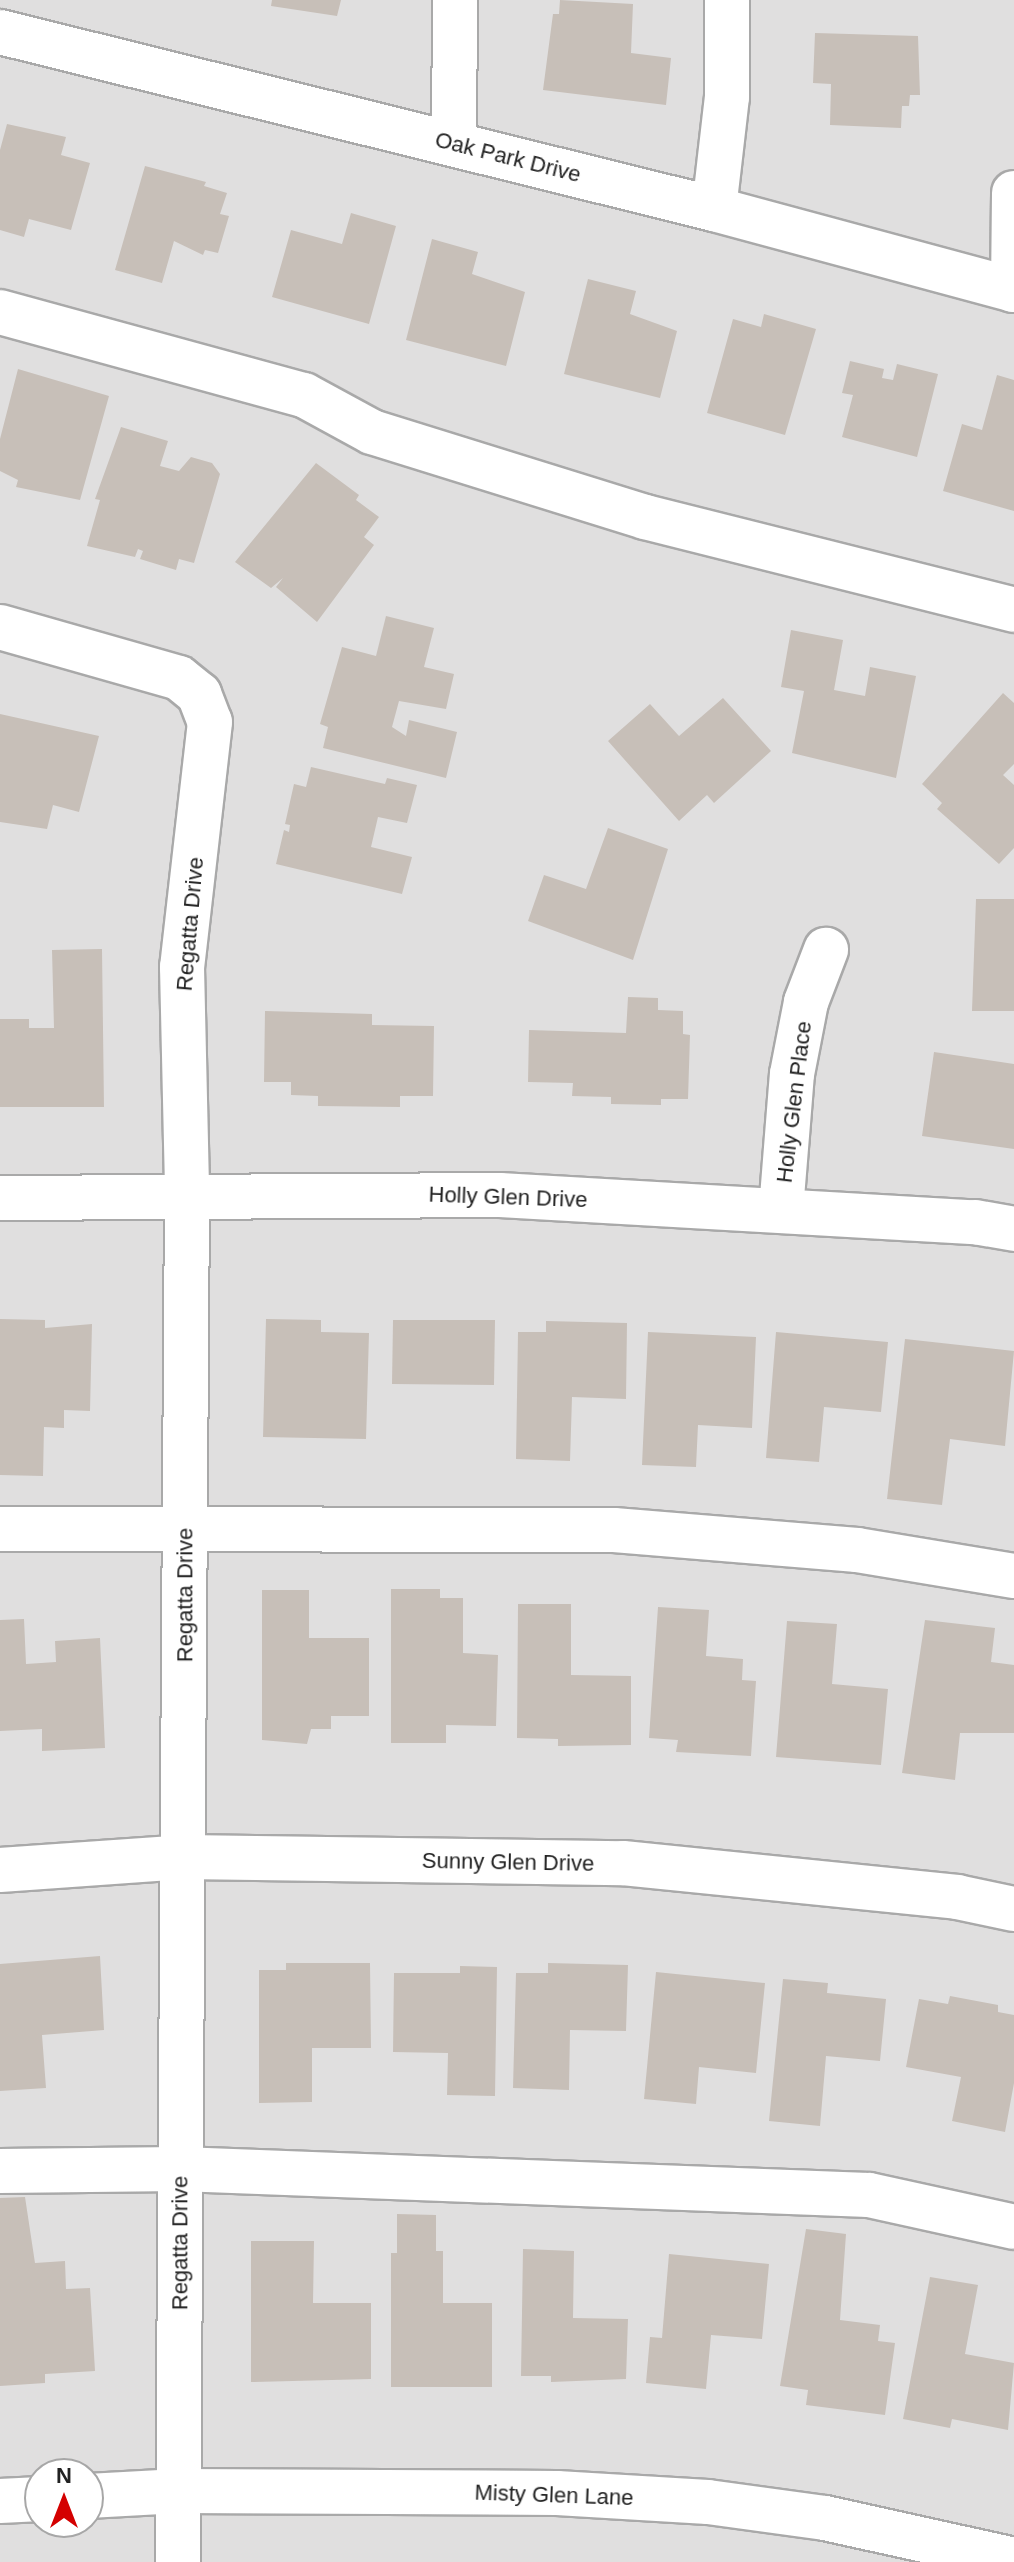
<!DOCTYPE html>
<style>
body{margin:0}
#map{position:relative;width:1014px;height:2562px;overflow:hidden;background:#f2efe9;font-family:Arial,sans-serif}
div>[style]{position:absolute}
.residential>*{inset:0;background:#e0dfdf}
.building>*{inset:0;background:#c7bfb8}
.roads{filter:drop-shadow(2px 0 #a9a9a9) drop-shadow(-2px 0 #a9a9a9) drop-shadow(0 2px #a9a9a9) drop-shadow(0 -2px #a9a9a9)}
.minor>*{height:44px;margin:-22px;padding:0 22px;transform-origin:22px;border-radius:22px;background:#fff}
span{translate:-50% -50%;white-space:nowrap;text-align:center;line-height:1.15;-webkit-text-stroke:7px #fff;paint-order:stroke}
.street-label{font-size:22px;color:#222}
.north{position:absolute;left:24px;top:2458px;width:80px;height:80px;box-sizing:border-box;background:#fff;border:2px solid #a7a7a7;border-radius:50%;rotate:0deg;font-size:22px;font-weight:700;line-height:32px;text-align:center;color:#222}
.north::after{content:'';display:block;margin:auto;width:28px;height:36px;background:#d40000;clip-path:polygon(50% 0,100% 100%,50% 72%,0 100%)}
</style>
<div id="map">
<div class="residential">
<i style="clip-path:polygon(evenodd,0 0,1014px 0,1014px 2562px,0 2562px,0 0,40px 2474px,88px 2474px,88px 2522px,40px 2522px,40px 2474px)"></i>
</div>
<div class="building">
<i style="clip-path:polygon(272px 0,341px 0,337px 16px,271px 6px)"></i>
<i style="clip-path:polygon(560px 0,633px 4px,631px 53px,671px 58px,666px 105px,543px 90px,553px 14px,559px 14px)"></i>
<i style="clip-path:polygon(815px 33px,918px 36px,920px 95px,910px 95px,909px 106px,902px 106px,901px 128px,830px 125px,831px 84px,813px 83px)"></i>
<i style="clip-path:polygon(7px 124px,66px 137px,61px 155px,90px 163px,71px 230px,29px 219px,24px 237px,0 230px,0 150px)"></i>
<i style="clip-path:polygon(145px 166px,206px 182px,204px 186px,227px 193px,220px 214px,229px 216px,218px 253px,205px 250px,203px 255px,174px 241px,162px 283px,115px 270px)"></i>
<i style="clip-path:polygon(351px 213px,396px 226px,369px 324px,272px 297px,291px 230px,342px 244px)"></i>
<i style="clip-path:polygon(432px 239px,478px 252px,472px 274px,525px 292px,506px 366px,406px 340px)"></i>
<i style="clip-path:polygon(588px 279px,636px 291px,630px 314px,677px 331px,660px 398px,564px 374px)"></i>
<i style="clip-path:polygon(764px 314px,816px 329px,785px 435px,707px 413px,733px 319px,761px 327px)"></i>
<i style="clip-path:polygon(850px 361px,884px 369px,882px 378px,893px 380px,897px 364px,938px 374px,917px 457px,842px 437px,853px 395px,842px 393px)"></i>
<i style="clip-path:polygon(18px 369px,109px 396px,80px 500px,16px 487px,18px 480px,0 471px,0 439px)"></i>
<i style="clip-path:polygon(997px 375px,1014px 380px,1014px 511px,943px 491px,962px 424px,982px 430px)"></i>
<i style="clip-path:polygon(121px 427px,168px 441px,160px 466px,179px 471px,191px 457px,212px 463px,220px 474px,194px 563px,179px 559px,176px 570px,140px 559px,143px 551px,138px 549px,135px 557px,87px 546px,100px 500px,95px 499px)"></i>
<i style="clip-path:polygon(316px 463px,359px 495px,356px 500px,379px 517px,364px 537px,374px 545px,317px 622px,276px 587px,283px 578px,271px 588px,235px 562px)"></i>
<i style="clip-path:polygon(386px 616px,434px 628px,424px 667px,454px 674px,446px 709px,399px 701px,392px 727px,406px 736px,409px 720px,457px 732px,446px 778px,323px 748px,328px 727px,320px 724px,342px 647px,376px 656px)"></i>
<i style="clip-path:polygon(791px 630px,843px 640px,834px 690px,865px 696px,870px 667px,916px 676px,896px 778px,792px 753px,804px 691px,781px 687px)"></i>
<i style="clip-path:polygon(1003px 693px,1014px 703px,1014px 764px,1003px 775px,1014px 785px,1014px 848px,999px 864px,937px 809px,942px 803px,922px 784px)"></i>
<i style="clip-path:polygon(723px 698px,771px 751px,714px 803px,707px 795px,679px 821px,608px 741px,650px 704px,679px 736px)"></i>
<i style="clip-path:polygon(0 714px,99px 736px,79px 812px,53px 805px,47px 829px,0 822px)"></i>
<i style="clip-path:polygon(311px 767px,385px 784px,387px 778px,417px 785px,407px 823px,378px 817px,371px 847px,412px 857px,402px 894px,276px 864px,284px 830px,289px 832px,290px 825px,285px 824px,294px 784px,306px 787px)"></i>
<i style="clip-path:polygon(608px 828px,668px 849px,633px 960px,528px 921px,544px 875px,586px 889px)"></i>
<i style="clip-path:polygon(976px 899px,1014px 899px,1014px 1011px,972px 1011px)"></i>
<i style="clip-path:polygon(102px 949px,104px 1107px,0 1107px,0 1019px,29px 1019px,29px 1028px,54px 1028px,52px 950px)"></i>
<i style="clip-path:polygon(628px 997px,658px 998px,658px 1010px,683px 1011px,683px 1034px,690px 1035px,688px 1099px,661px 1099px,661px 1105px,611px 1104px,611px 1097px,572px 1096px,573px 1083px,528px 1082px,529px 1030px,626px 1033px)"></i>
<i style="clip-path:polygon(265px 1011px,372px 1014px,372px 1025px,434px 1026px,433px 1096px,400px 1096px,400px 1107px,318px 1106px,318px 1096px,291px 1095px,291px 1082px,264px 1082px)"></i>
<i style="clip-path:polygon(934px 1052px,1014px 1064px,1014px 1149px,922px 1136px)"></i>
<i style="clip-path:polygon(0 1319px,45px 1320px,45px 1328px,92px 1324px,90px 1411px,64px 1410px,64px 1428px,44px 1427px,43px 1476px,0 1475px)"></i>
<i style="clip-path:polygon(266px 1319px,321px 1320px,321px 1332px,369px 1333px,366px 1439px,263px 1437px)"></i>
<i style="clip-path:polygon(393px 1320px,495px 1320px,494px 1385px,392px 1384px)"></i>
<i style="clip-path:polygon(546px 1321px,627px 1323px,626px 1399px,572px 1397px,570px 1461px,516px 1459px,518px 1332px,546px 1332px)"></i>
<i style="clip-path:polygon(648px 1332px,756px 1337px,752px 1428px,698px 1425px,696px 1467px,642px 1465px)"></i>
<i style="clip-path:polygon(776px 1332px,888px 1342px,881px 1412px,824px 1407px,819px 1462px,766px 1458px)"></i>
<i style="clip-path:polygon(905px 1339px,1014px 1351px,1005px 1446px,950px 1439px,942px 1505px,887px 1499px)"></i>
<i style="clip-path:polygon(391px 1589px,440px 1589px,440px 1598px,463px 1598px,463px 1653px,498px 1655px,496px 1726px,446px 1725px,446px 1743px,391px 1743px)"></i>
<i style="clip-path:polygon(262px 1590px,309px 1590px,309px 1638px,369px 1638px,369px 1716px,331px 1716px,331px 1729px,311px 1729px,307px 1744px,262px 1740px)"></i>
<i style="clip-path:polygon(518px 1604px,571px 1604px,571px 1675px,631px 1676px,631px 1745px,558px 1746px,558px 1739px,517px 1738px)"></i>
<i style="clip-path:polygon(658px 1607px,709px 1610px,706px 1656px,743px 1659px,742px 1680px,756px 1681px,751px 1756px,676px 1752px,678px 1740px,649px 1738px)"></i>
<i style="clip-path:polygon(24px 1619px,26px 1664px,56px 1662px,55px 1641px,100px 1638px,105px 1748px,42px 1751px,42px 1729px,0 1731px,0 1620px)"></i>
<i style="clip-path:polygon(925px 1620px,995px 1628px,991px 1662px,1014px 1665px,1014px 1733px,960px 1733px,955px 1780px,902px 1773px)"></i>
<i style="clip-path:polygon(787px 1621px,837px 1624px,832px 1684px,888px 1689px,881px 1765px,776px 1757px)"></i>
<i style="clip-path:polygon(100px 1956px,104px 2030px,42px 2035px,46px 2088px,0 2091px,0 1964px)"></i>
<i style="clip-path:polygon(286px 1963px,370px 1963px,371px 2048px,312px 2048px,312px 2102px,259px 2103px,259px 1970px,286px 1970px)"></i>
<i style="clip-path:polygon(548px 1963px,628px 1965px,626px 2031px,570px 2030px,569px 2090px,513px 2088px,516px 1973px,548px 1973px)"></i>
<i style="clip-path:polygon(460px 1966px,497px 1967px,495px 2096px,447px 2095px,448px 2053px,393px 2052px,394px 1973px,460px 1973px)"></i>
<i style="clip-path:polygon(656px 1972px,765px 1983px,756px 2073px,699px 2067px,696px 2104px,644px 2099px)"></i>
<i style="clip-path:polygon(783px 1979px,828px 1983px,827px 1993px,886px 1999px,880px 2061px,826px 2056px,820px 2126px,769px 2121px)"></i>
<i style="clip-path:polygon(950px 1996px,998px 2005px,998px 2012px,1014px 2015px,1014px 2083px,1005px 2132px,952px 2121px,961px 2077px,906px 2067px,919px 1999px,948px 2004px)"></i>
<i style="clip-path:polygon(25px 2197px,35px 2263px,65px 2261px,66px 2289px,90px 2288px,95px 2371px,45px 2374px,45px 2383px,0 2386px,0 2198px)"></i>
<i style="clip-path:polygon(397px 2214px,436px 2215px,436px 2251px,443px 2251px,443px 2303px,492px 2303px,492px 2387px,391px 2387px,391px 2253px,397px 2253px)"></i>
<i style="clip-path:polygon(806px 2229px,846px 2234px,840px 2320px,880px 2325px,878px 2341px,895px 2343px,885px 2415px,806px 2405px,808px 2390px,780px 2386px)"></i>
<i style="clip-path:polygon(251px 2241px,314px 2241px,313px 2303px,371px 2303px,371px 2379px,251px 2382px)"></i>
<i style="clip-path:polygon(523px 2249px,574px 2251px,573px 2318px,628px 2319px,626px 2379px,551px 2382px,551px 2376px,521px 2376px)"></i>
<i style="clip-path:polygon(669px 2254px,769px 2264px,762px 2339px,711px 2335px,706px 2389px,646px 2383px,650px 2337px,662px 2338px)"></i>
<i style="clip-path:polygon(930px 2277px,978px 2285px,965px 2354px,1014px 2363px,1008px 2430px,952px 2419px,950px 2428px,903px 2419px)"></i>
</div>
<div class="roads">
<div class="minor">
<i style="left:0;top:32px;width:736px;rotate:13.92deg"></i>
<i style="left:714px;top:209px;width:311px;rotate:15.1deg"></i>
<i style="left:454px;top:143px;width:143px;rotate:-89.6deg"></i>
<i style="left:714px;top:209px;width:113px;rotate:-83.4deg"></i>
<i style="left:727px;top:97px;width:97px;rotate:-90deg"></i>
<i style="left:1013px;top:290px;width:97px;rotate:-89.4deg"></i>
<i style="left:0;top:312px;width:315px;rotate:15.3deg"></i>
<i style="left:304px;top:395px;width:77px;rotate:28.6deg"></i>
<i style="left:372px;top:432px;width:286px;rotate:17.3deg"></i>
<i style="left:645px;top:517px;width:381px;rotate:14.1deg"></i>
<i style="left:0;top:627px;width:186px;rotate:15.9deg"></i>
<i style="left:179px;top:678px;width:26px;rotate:39deg"></i>
<i style="left:199px;top:694px;width:30px;rotate:69deg"></i>
<i style="left:210px;top:722px;width:247px;rotate:96.5deg"></i>
<i style="left:182px;top:967px;width:226px;rotate:88.7deg"></i>
<i style="left:187px;top:1193px;width:1369px;rotate:90.38deg"></i>
<i style="left:0;top:1198px;width:500px;rotate:-0.34deg"></i>
<i style="left:500px;top:1195px;width:476px;rotate:3.3deg"></i>
<i style="left:975px;top:1222px;width:40px;rotate:10deg"></i>
<i style="left:781px;top:1210px;width:136px;rotate:-85.4deg"></i>
<i style="left:792px;top:1074px;width:73px;rotate:-79deg"></i>
<i style="left:806px;top:1002px;width:56px;rotate:-69deg"></i>
<i style="left:0;top:1529px;width:614px;rotate:0.09deg"></i>
<i style="left:614px;top:1530px;width:244px;rotate:4.7deg"></i>
<i style="left:857px;top:1550px;width:159px;rotate:9.4deg"></i>
<i style="left:0;top:1870px;width:184px;rotate:-4deg"></i>
<i style="left:184px;top:1857px;width:439px;rotate:0.8deg"></i>
<i style="left:623px;top:1863px;width:336px;rotate:5.8deg"></i>
<i style="left:957px;top:1897px;width:58px;rotate:11.9deg"></i>
<i style="left:0;top:2171px;width:180px;rotate:-0.6deg"></i>
<i style="left:180px;top:2169px;width:689px;rotate:2.16deg"></i>
<i style="left:869px;top:2195px;width:148px;rotate:12.4deg"></i>
<i style="left:88px;top:2496px;width:91px;rotate:-3.1deg"></i>
<i style="left:179px;top:2491px;width:378px;rotate:0.3deg"></i>
<i style="left:557px;top:2493px;width:151px;rotate:3.4deg"></i>
<i style="left:708px;top:2502px;width:118px;rotate:7.8deg"></i>
<i style="left:825px;top:2518px;width:194px;rotate:12.5deg"></i>
<i style="left:0;top:2501px;width:40px;rotate:-2.9deg"></i>
</div>
</div>
<div class="street-label">
<span style="left:508px;top:157px;rotate:14deg">Oak Park Drive</span>
<span style="left:190px;top:924px;rotate:-85deg">Regatta Drive</span>
<span style="left:794px;top:1102px;rotate:-83deg">Holly Glen Place</span>
<span style="left:508px;top:1197px;rotate:2deg">Holly Glen Drive</span>
<span style="left:185px;top:1595px;rotate:-90deg">Regatta Drive</span>
<span style="left:508px;top:1862px;rotate:1deg">Sunny Glen Drive</span>
<span style="left:180px;top:2243px;rotate:-90deg">Regatta Drive</span>
<span style="left:554px;top:2495px;rotate:2deg">Misty Glen Lane</span>
</div>
<div class="north">N</div>
</div>
